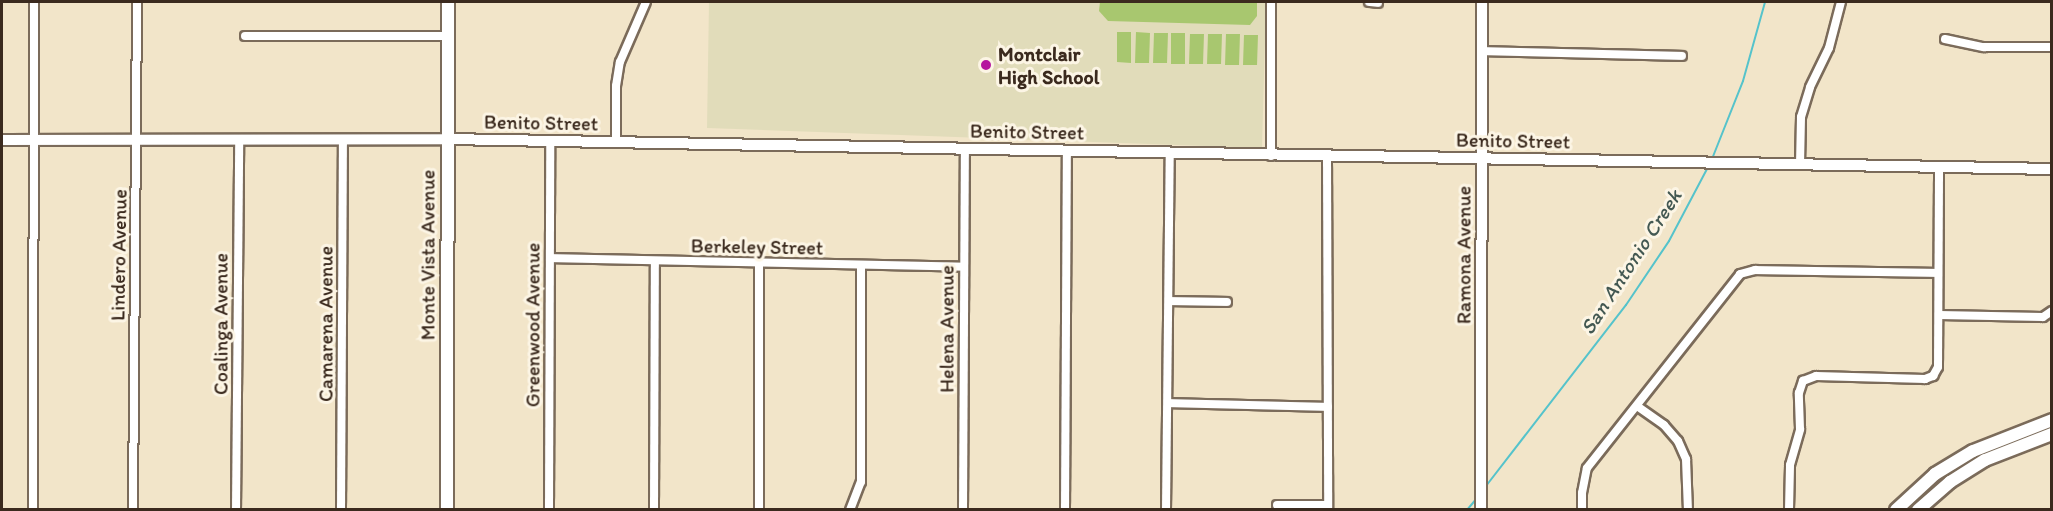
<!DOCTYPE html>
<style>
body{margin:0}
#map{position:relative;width:2053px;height:511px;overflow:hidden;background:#f2e5c9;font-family:Itim,sans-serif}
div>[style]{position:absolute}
.built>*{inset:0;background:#e1dcba}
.green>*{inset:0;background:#a8c76f}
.stream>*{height:2px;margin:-1px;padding:0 1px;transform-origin:1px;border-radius:1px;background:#55c3cb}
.roads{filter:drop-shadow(2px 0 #7b6b5a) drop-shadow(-2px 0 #7b6b5a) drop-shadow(0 2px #7b6b5a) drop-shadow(0 -2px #7b6b5a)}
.minor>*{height:8px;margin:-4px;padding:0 4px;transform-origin:4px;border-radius:4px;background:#fff}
.tertiary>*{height:10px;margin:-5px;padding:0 5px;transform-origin:5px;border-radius:5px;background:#fff}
.secondary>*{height:12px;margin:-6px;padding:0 6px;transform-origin:6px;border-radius:6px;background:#fff}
.dots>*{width:16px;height:16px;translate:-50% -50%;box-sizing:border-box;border:3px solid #fcf5e5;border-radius:50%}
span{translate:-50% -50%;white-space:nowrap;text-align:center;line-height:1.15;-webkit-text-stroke:6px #fcf5e5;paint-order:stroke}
.poi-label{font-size:20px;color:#3b2a1e;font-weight:700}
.left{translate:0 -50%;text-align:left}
.street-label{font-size:20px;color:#3b2a1e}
.water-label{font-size:21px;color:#435852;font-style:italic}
.frame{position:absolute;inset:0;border:3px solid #3b2a1e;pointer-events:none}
</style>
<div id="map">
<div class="built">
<i style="clip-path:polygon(709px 2px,1266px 2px,1262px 148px,707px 128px)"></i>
</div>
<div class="green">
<i style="clip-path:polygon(1100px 2px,1257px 2px,1257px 16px,1250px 25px,1108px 21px,1099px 11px)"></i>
<i style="clip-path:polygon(1117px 32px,1131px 32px,1131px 63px,1117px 62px)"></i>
<i style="clip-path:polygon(1136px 32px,1150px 33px,1149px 63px,1135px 63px)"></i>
<i style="clip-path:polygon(1154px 33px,1168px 33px,1167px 63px,1153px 63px)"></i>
<i style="clip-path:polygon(1171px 33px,1185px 33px,1185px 64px,1171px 64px)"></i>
<i style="clip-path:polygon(1190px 34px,1204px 34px,1203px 64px,1189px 64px)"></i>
<i style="clip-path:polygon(1208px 34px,1222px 34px,1221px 64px,1207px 64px)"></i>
<i style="clip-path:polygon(1226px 34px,1240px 34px,1239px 65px,1225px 65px)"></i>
<i style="clip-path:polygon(1244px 35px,1258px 35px,1257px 65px,1243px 65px)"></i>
</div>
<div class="stream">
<i style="left:1712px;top:159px;width:84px;rotate:-68.3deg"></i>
<i style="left:1743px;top:81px;width:82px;rotate:-74.4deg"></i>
<i style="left:1486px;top:486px;width:229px;rotate:-52.3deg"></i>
<i style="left:1626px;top:305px;width:77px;rotate:-56.1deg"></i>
<i style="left:1669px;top:241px;width:84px;rotate:-62.2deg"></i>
<i style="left:1467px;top:510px;width:16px;rotate:-50deg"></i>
</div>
<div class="roads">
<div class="minor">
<i style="left:1271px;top:2px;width:154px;rotate:90deg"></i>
<i style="left:1369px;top:2px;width:9px;rotate:6deg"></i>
<i style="left:245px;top:36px;width:203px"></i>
<i style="left:1945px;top:39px;width:40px;rotate:12deg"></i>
<i style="left:1984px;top:47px;width:68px"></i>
<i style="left:1482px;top:51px;width:200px;rotate:1.4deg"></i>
<i style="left:616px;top:142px;width:56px;rotate:-90deg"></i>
<i style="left:616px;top:86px;width:24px;rotate:-81deg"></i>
<i style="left:620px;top:62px;width:65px;rotate:-66.6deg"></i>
<i style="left:1327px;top:157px;width:353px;rotate:89.8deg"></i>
<i style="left:1800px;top:165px;width:48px;rotate:-88.8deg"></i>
<i style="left:1801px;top:117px;width:31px;rotate:-73deg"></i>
<i style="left:1810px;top:87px;width:43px;rotate:-64deg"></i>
<i style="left:1829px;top:48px;width:48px;rotate:-75.4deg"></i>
<i style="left:550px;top:258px;width:413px;rotate:1.2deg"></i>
<i style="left:759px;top:263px;width:247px;rotate:90deg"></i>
<i style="left:1169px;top:301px;width:58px;rotate:1deg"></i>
<i style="left:1939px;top:315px;width:104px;rotate:1.1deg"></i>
<i style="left:2043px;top:317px;width:11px;rotate:-34deg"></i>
<i style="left:1168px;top:403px;width:160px;rotate:1.4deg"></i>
<i style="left:1637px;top:406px;width:33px;rotate:35deg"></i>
<i style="left:1664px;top:425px;width:21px;rotate:49deg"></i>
<i style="left:1678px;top:441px;width:20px;rotate:66deg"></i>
<i style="left:1686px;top:459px;width:51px;rotate:87.8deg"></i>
<i style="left:1277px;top:505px;width:51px"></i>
<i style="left:33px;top:510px;width:508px;rotate:-89.89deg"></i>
<i style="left:133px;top:510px;width:508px;rotate:-89.55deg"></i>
<i style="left:236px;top:510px;width:371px;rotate:-89.5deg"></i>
<i style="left:341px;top:510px;width:371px;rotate:-89.7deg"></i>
<i style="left:549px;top:510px;width:369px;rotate:-89.8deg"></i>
<i style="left:654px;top:510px;width:248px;rotate:-89.8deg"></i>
<i style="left:850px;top:510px;width:30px;rotate:-69deg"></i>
<i style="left:861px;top:482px;width:217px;rotate:-90deg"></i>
<i style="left:963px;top:510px;width:361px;rotate:-89.7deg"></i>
<i style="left:1065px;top:510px;width:359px;rotate:-89.7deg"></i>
<i style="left:1166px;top:510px;width:357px;rotate:-89.4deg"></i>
<i style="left:1582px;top:510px;width:17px;rotate:-90deg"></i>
<i style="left:1582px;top:493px;width:25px;rotate:-79deg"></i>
<i style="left:1587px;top:468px;width:247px;rotate:-51.7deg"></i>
<i style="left:1740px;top:274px;width:16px;rotate:-15deg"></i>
<i style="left:1755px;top:270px;width:183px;rotate:0.9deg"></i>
<i style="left:1789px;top:510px;width:45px;rotate:-88.7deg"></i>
<i style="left:1790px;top:465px;width:37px;rotate:-74deg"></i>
<i style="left:1800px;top:429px;width:36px;rotate:-92deg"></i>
<i style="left:1799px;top:393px;width:13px;rotate:-72deg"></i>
<i style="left:1803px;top:381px;width:14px;rotate:-21deg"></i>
<i style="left:1816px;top:376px;width:109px;rotate:1.6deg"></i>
<i style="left:1925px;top:379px;width:9px;rotate:-21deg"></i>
<i style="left:1933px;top:376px;width:10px;rotate:-61deg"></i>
<i style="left:1938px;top:367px;width:200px;rotate:-89.7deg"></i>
</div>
<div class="tertiary">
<i style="left:2px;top:140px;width:445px;rotate:-0.1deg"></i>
<i style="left:447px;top:139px;width:1605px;rotate:1.07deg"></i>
<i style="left:1481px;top:510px;width:508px;rotate:-89.89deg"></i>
</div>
<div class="secondary">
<i style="left:447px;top:510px;width:508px;rotate:-89.89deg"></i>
<i style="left:1896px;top:510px;width:53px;rotate:-42.7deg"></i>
<i style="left:1935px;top:474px;width:44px;rotate:-31.2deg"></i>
<i style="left:1973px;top:451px;width:85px;rotate:-21.4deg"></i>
<i style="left:1918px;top:510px;width:43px;rotate:-41.2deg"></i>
<i style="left:1950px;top:482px;width:41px;rotate:-32.2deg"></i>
<i style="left:1985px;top:460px;width:72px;rotate:-21.2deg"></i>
</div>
</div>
<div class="dots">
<i style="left:986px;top:65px;background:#b5179e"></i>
</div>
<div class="poi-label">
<span class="left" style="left:998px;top:66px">Montclair<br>High School</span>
</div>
<div class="street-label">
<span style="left:541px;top:123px;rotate:1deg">Benito Street</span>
<span style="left:1027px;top:132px;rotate:1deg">Benito Street</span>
<span style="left:1513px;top:141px;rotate:1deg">Benito Street</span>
<span style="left:757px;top:247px;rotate:1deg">Berkeley Street</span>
<span style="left:119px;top:255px;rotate:-89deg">Lindero Avenue</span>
<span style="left:428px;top:255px;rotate:-90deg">Monte Vista Avenue</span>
<span style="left:1464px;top:255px;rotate:-90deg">Ramona Avenue</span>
<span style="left:221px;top:324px;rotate:-90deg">Coalinga Avenue</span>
<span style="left:326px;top:324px;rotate:-90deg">Camarena Avenue</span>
<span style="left:533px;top:325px;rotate:-90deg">Greenwood Avenue</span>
<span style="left:947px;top:329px;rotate:-90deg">Helena Avenue</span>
</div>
<div class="water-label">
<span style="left:1631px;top:262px;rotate:-57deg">San Antonio Creek</span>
</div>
<div class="frame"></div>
</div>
